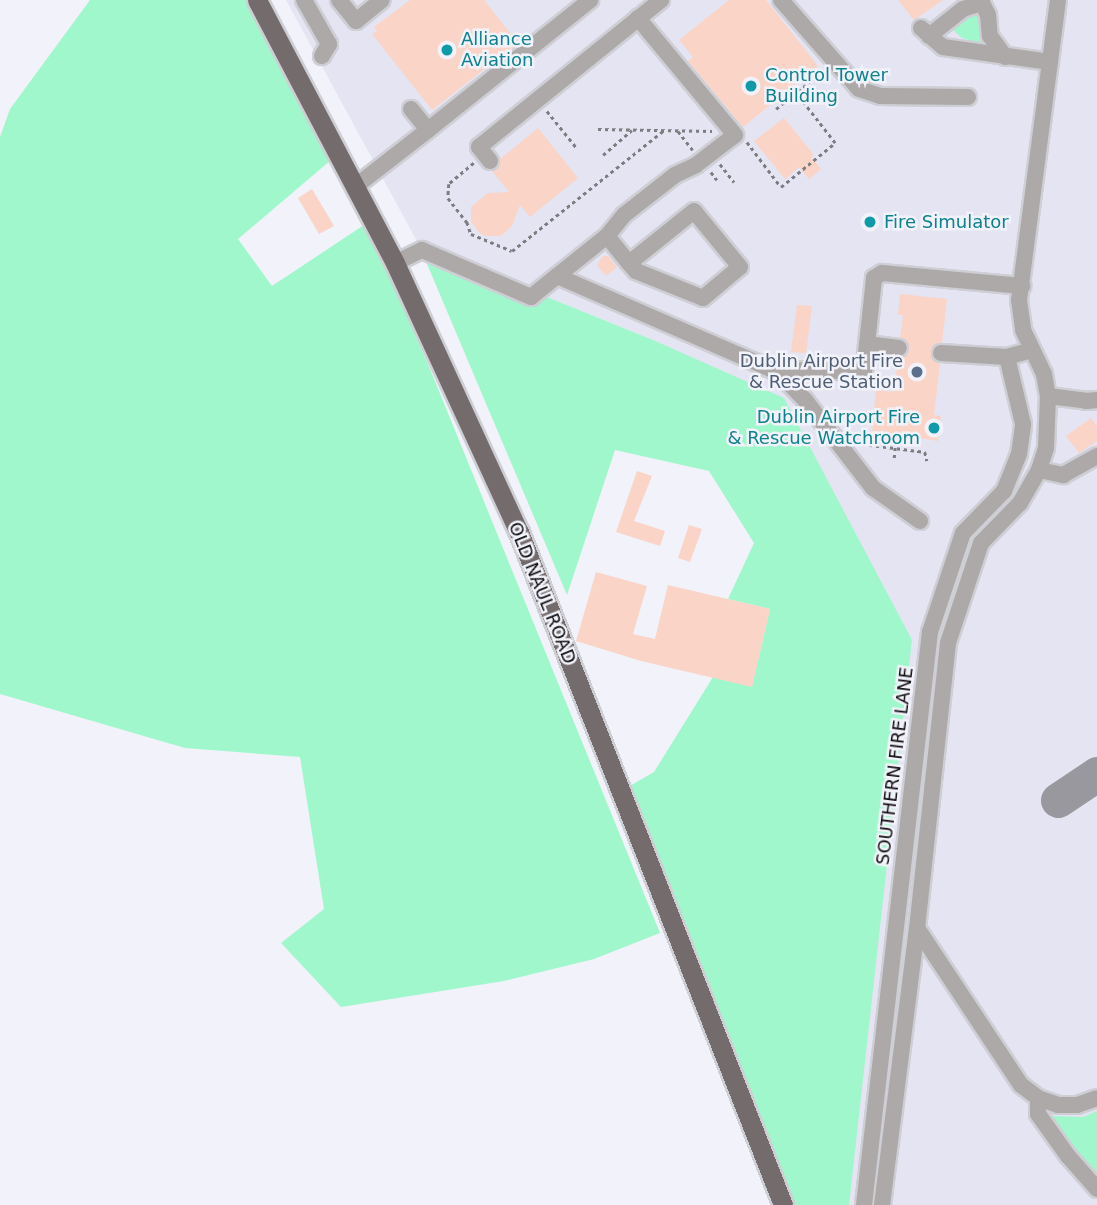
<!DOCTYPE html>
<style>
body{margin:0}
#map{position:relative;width:1097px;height:1205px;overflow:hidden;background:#f2f2fa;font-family:"DejaVu Sans",sans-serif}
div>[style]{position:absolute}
.built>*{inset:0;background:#e5e4f2}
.green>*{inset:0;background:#a0f7cb}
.taxiway>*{height:35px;margin:-17.5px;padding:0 17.5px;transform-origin:17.5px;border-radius:17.5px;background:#98989e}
.building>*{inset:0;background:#fad4c6}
.path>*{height:2.5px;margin-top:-1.25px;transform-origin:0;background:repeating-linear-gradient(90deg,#7c7c81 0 3.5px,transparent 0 7px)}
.roads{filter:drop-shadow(2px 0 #ceced5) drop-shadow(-2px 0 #ceced5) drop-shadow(0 2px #ceced5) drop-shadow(0 -2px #ceced5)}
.minor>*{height:16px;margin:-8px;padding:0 8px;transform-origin:8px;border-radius:8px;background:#ada9a9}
.major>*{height:19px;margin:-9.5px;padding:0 9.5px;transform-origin:9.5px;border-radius:9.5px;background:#746c6c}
.dots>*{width:19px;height:19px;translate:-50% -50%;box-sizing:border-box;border:4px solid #f2f2fa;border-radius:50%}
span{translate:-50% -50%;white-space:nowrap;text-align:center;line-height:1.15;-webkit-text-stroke:5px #f2f2fa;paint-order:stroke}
.culture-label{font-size:18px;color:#0d838f}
.left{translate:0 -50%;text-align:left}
.right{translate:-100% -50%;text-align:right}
.service-label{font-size:18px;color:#4e5e75}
.street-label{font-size:18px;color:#0e0e10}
</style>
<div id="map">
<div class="built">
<i style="clip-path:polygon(286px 0,1097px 0,1097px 1205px,843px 1205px,912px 640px,653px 340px,419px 245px)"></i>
</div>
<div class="green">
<i style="clip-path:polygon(90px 0,250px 0,331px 160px,238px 239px,272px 286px,367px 223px,430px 369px,660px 933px,594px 959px,504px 981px,341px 1007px,281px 943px,324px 909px,300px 757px,185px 748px,0 694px,0 137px,10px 109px)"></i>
<i style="clip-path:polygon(979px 11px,988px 38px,982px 44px,962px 38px,951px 28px,969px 13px)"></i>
<i style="clip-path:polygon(419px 245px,653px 340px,784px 398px,912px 640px,849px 1205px,792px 1205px,628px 787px,654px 772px,713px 677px,752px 686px,770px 609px,728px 599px,754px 543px,709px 471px,615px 450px,567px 595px)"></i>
<i style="clip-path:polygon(1097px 1111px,1097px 1176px,1075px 1153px,1051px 1116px,1083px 1117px)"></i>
</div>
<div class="taxiway">
<i style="left:1058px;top:800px;width:47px;rotate:-33.7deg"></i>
</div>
<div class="building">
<i style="clip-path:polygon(410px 0,484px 0,518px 43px,432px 110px,372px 34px,377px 31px,374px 27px)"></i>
<i style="clip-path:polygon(729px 0,766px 0,818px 66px,743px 127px,688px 61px,693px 57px,679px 40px)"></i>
<i style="clip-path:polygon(898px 0,943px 0,914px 20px)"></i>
<i style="clip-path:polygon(784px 118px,814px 155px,811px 157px,821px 169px,809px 179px,799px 167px,785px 179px,754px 141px)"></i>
<i style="clip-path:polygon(538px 128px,578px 178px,530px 217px,520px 205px,512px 226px,501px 236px,486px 236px,479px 233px,471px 221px,471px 207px,488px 193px,509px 192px,492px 171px,499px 165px,500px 159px)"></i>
<i style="clip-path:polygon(312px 189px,334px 226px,319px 234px,298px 198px)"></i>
<i style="clip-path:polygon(603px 256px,608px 256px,617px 267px,606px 276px,597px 265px)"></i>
<i style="clip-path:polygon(900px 294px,947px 299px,942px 343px,933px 347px,931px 353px,940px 363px,934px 415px,941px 416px,938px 441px,872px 431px,876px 390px,894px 392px,898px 358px,904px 357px,909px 350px,908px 343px,900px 338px,903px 315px,898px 315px)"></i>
<i style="clip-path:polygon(797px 305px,812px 306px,806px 353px,791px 352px)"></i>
<i style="clip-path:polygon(1091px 418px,1097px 426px,1097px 441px,1079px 453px,1066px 436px)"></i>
<i style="clip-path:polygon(637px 471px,652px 476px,634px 521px,665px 531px,660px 546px,616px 532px)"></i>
<i style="clip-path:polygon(689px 525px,702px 529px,690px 562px,678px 558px)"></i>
<i style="clip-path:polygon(596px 572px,647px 586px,633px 634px,655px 639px,668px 585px,770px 609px,752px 687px,641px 661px,576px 641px)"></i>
</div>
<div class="path">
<i style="left:776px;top:109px;width:60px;rotate:-39deg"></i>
<i style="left:547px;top:111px;width:46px;rotate:51.1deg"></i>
<i style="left:598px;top:129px;width:114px;rotate:1deg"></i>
<i style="left:678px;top:131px;width:24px;rotate:52deg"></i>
<i style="left:747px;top:142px;width:56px;rotate:52.9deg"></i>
<i style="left:781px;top:187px;width:70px;rotate:-39.2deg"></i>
<i style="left:835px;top:143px;width:63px;rotate:-128deg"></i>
<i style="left:603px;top:155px;width:38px;rotate:-41deg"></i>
<i style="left:474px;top:163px;width:33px;rotate:140deg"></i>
<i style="left:449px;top:184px;width:14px;rotate:94deg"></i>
<i style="left:448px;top:198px;width:31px;rotate:52deg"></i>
<i style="left:467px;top:222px;width:13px;rotate:72deg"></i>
<i style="left:471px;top:234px;width:44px;rotate:22.5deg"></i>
<i style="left:512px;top:251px;width:193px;rotate:-38.5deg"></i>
<i style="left:720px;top:164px;width:23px;rotate:52deg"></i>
<i style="left:711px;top:172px;width:10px;rotate:53deg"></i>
<i style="left:855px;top:443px;width:71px;rotate:7.3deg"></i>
<i style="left:925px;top:452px;width:9px;rotate:77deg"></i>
<i style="left:894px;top:458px;width:11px;rotate:-85deg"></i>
</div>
<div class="roads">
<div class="minor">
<i style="left:304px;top:0;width:51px;rotate:60.4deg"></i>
<i style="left:329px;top:44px;width:14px;rotate:120deg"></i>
<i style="left:339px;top:0;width:27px;rotate:51deg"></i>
<i style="left:356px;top:21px;width:33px;rotate:-39deg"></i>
<i style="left:781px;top:0;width:118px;rotate:48.8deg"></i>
<i style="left:859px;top:89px;width:22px;rotate:18deg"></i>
<i style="left:880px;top:96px;width:88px;rotate:0.7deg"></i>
<i style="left:1058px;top:0;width:303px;rotate:97.4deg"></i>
<i style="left:1019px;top:300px;width:30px;rotate:82deg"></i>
<i style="left:1023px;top:330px;width:49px;rotate:64.5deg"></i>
<i style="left:1044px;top:374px;width:22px;rotate:80deg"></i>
<i style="left:1048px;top:396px;width:52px;rotate:92.2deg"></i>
<i style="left:1046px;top:448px;width:23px;rotate:108deg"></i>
<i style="left:1039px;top:470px;width:38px;rotate:120deg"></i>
<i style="left:1020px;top:503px;width:56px;rotate:134.3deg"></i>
<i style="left:981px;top:543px;width:105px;rotate:108.3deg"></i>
<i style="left:948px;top:643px;width:287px;rotate:96.2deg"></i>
<i style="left:917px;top:928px;width:188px;rotate:56.5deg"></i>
<i style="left:1021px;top:1085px;width:21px;rotate:37deg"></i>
<i style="left:1038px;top:1098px;width:21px;rotate:19deg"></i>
<i style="left:1058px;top:1105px;width:19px"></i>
<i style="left:1077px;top:1105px;width:21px;rotate:-19deg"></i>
<i style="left:921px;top:28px;width:29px;rotate:41deg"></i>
<i style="left:943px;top:47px;width:108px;rotate:8deg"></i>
<i style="left:929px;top:36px;width:43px;rotate:-38.5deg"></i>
<i style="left:963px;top:9px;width:20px;rotate:-18deg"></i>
<i style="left:982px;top:3px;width:13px;rotate:63deg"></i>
<i style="left:988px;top:15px;width:21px;rotate:85deg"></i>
<i style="left:990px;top:36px;width:26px;rotate:54deg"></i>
<i style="left:411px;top:109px;width:27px;rotate:51deg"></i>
<i style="left:428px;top:130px;width:208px;rotate:-38.7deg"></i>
<i style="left:490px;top:161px;width:18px;rotate:-128deg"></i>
<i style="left:479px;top:147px;width:234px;rotate:-38.9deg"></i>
<i style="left:356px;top:186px;width:91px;rotate:-37.9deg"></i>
<i style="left:607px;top:236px;width:35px;rotate:51deg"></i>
<i style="left:629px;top:263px;width:11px;rotate:49deg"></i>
<i style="left:636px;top:271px;width:72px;rotate:21.9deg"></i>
<i style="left:703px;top:298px;width:48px;rotate:-40deg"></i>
<i style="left:740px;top:267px;width:72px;rotate:-129.4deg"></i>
<i style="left:694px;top:211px;width:83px;rotate:141.3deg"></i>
<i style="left:395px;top:263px;width:30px;rotate:-26deg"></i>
<i style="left:422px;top:250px;width:119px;rotate:23.3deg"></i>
<i style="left:531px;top:297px;width:33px;rotate:-39deg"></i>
<i style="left:557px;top:276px;width:241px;rotate:23.5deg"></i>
<i style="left:557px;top:276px;width:64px;rotate:-38.7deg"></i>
<i style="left:607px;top:236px;width:27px;rotate:-51deg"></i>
<i style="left:624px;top:215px;width:65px;rotate:-38.1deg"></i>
<i style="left:675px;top:175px;width:23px;rotate:-25deg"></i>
<i style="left:696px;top:165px;width:49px;rotate:-37.6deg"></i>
<i style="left:735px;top:135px;width:152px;rotate:-129.7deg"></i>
<i style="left:867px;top:344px;width:32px;rotate:7deg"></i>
<i style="left:941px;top:353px;width:66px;rotate:3.5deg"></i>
<i style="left:1007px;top:357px;width:26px;rotate:-16deg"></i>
<i style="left:1048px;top:396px;width:38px;rotate:7deg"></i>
<i style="left:1086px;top:401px;width:11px;rotate:-5deg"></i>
<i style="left:1039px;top:470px;width:25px;rotate:12deg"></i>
<i style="left:1063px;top:475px;width:39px;rotate:-29deg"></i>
<i style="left:920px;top:521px;width:57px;rotate:-144.9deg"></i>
<i style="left:873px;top:488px;width:111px;rotate:-127.7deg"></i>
<i style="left:805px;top:400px;width:39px;rotate:-134deg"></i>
<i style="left:778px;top:372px;width:29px;rotate:-4deg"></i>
<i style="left:807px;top:370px;width:57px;rotate:2deg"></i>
<i style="left:864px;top:372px;width:95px;rotate:-83.9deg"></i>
<i style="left:874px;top:278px;width:9px;rotate:-32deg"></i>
<i style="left:882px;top:273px;width:141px;rotate:5.3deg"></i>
<i style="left:1038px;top:1098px;width:16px;rotate:90deg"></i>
<i style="left:1038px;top:1114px;width:52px;rotate:54.5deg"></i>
<i style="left:1068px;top:1156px;width:44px;rotate:48.7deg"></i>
<i style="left:864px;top:1205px;width:577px;rotate:-83.43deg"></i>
<i style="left:930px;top:632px;width:104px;rotate:-71.6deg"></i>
<i style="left:963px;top:533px;width:59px;rotate:-45.7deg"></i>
<i style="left:1004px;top:491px;width:40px;rotate:-68deg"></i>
<i style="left:1019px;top:454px;width:30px;rotate:-82deg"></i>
<i style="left:1023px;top:424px;width:69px;rotate:-103.4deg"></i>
<i style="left:882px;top:1205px;width:279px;rotate:-82.8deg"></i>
</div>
<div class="major">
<i style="left:257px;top:0;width:297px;rotate:62.3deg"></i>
<i style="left:395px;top:263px;width:296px;rotate:65.3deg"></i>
<i style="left:519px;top:532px;width:723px;rotate:68.58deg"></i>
</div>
</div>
<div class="dots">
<i style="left:447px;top:50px;background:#0f9aa8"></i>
<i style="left:751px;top:86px;background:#0f9aa8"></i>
<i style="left:870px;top:222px;background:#0f9aa8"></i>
<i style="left:917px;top:372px;background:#5c6f8a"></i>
<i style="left:934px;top:428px;background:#0f9aa8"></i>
</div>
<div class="culture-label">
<span class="left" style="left:461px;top:50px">Alliance<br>Aviation</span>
<span class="left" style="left:765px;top:86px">Control Tower<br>Building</span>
<span class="left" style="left:884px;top:222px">Fire Simulator</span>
<span class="right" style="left:920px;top:428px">Dublin Airport Fire<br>&amp; Rescue Watchroom</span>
</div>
<div class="service-label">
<span class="right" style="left:903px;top:372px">Dublin Airport Fire<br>&amp; Rescue Station</span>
</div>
<div class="street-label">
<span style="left:542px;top:593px;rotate:68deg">OLD NAUL ROAD</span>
<span style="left:895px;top:766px;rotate:-83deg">SOUTHERN FIRE LANE</span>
</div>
</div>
